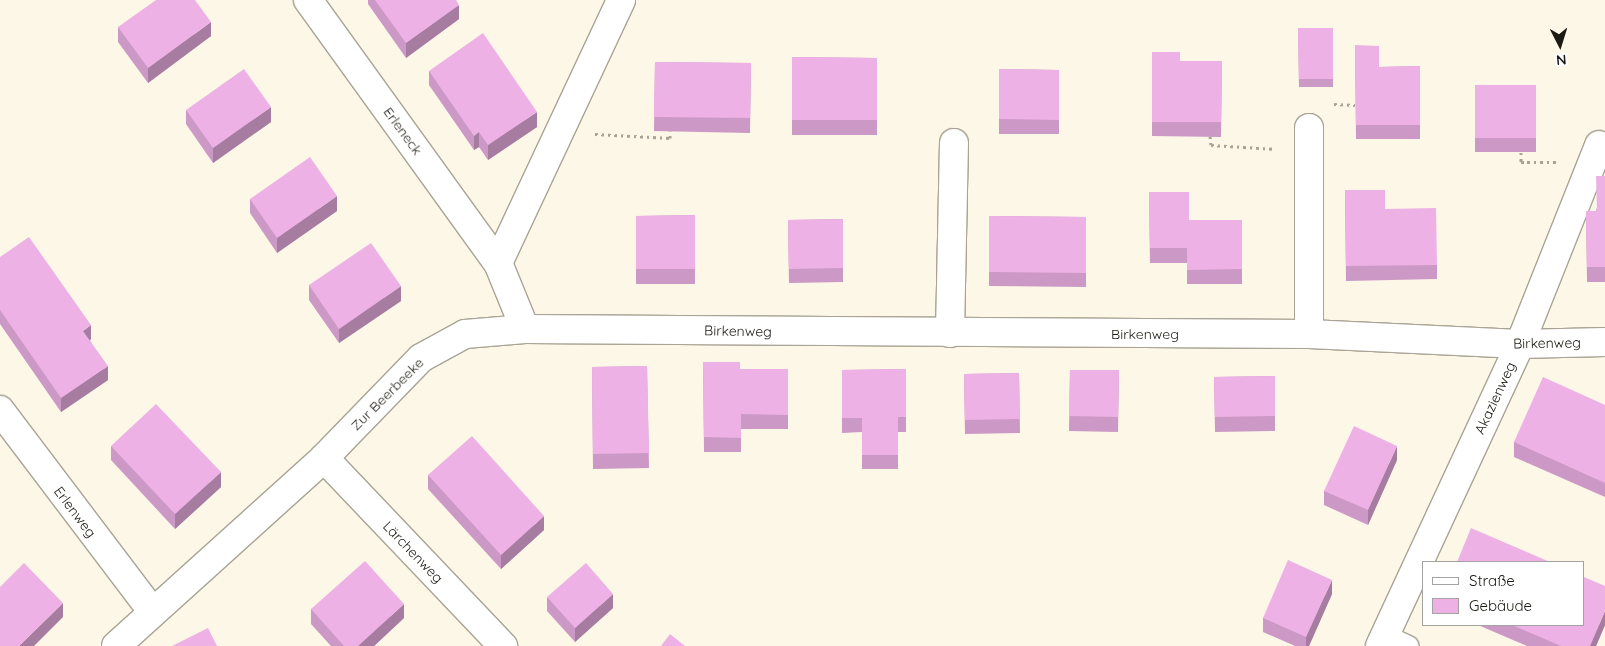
<!DOCTYPE html>
<meta charset="utf-8">
<style>
body{margin:0}
#map{position:relative;width:1605px;height:646px;overflow:hidden;background:#fdf7e7;font-family:Quicksand,sans-serif}
div>[style]{position:absolute}
.path>*{height:3px;margin-top:-1.5px;transform-origin:0;background:repeating-linear-gradient(90deg,#a8a397 0 2.5px,transparent 0 6.5px)}
.roads{filter:drop-shadow(1px 0 #a9a495) drop-shadow(-1px 0 #a9a495) drop-shadow(0 1px #a9a495) drop-shadow(0 -1px #a9a495)}
.service>*{height:20px;margin:-10px;padding:0 10px;transform-origin:10px;border-radius:10px;background:#fff}
.minor>*{height:28px;margin:-14px;padding:0 14px;transform-origin:14px;border-radius:14px;background:#fff}
.wall>*{inset:0;background:#cc98c5}
.shaded-wall>*{inset:0;background:#a67ca0}
.building>*{inset:0;background:#edb1e5}
span{translate:-50% -50%;white-space:nowrap;text-align:center;line-height:1.15;-webkit-text-stroke:4.5px #fff;paint-order:stroke}
.street-label{font-size:14px;color:#1c1a14}
.legend{position:absolute;left:1422px;top:561px;width:162px;height:65px;box-sizing:border-box;background:#fff;border:1px solid #a4a3a1;margin:0;padding:6px 9px;list-style:none;font-size:15px;color:#1c1a14}
.legend li{display:flex;align-items:center;gap:10px;height:25px}
.legend b{width:25px;border:1px solid #a4a3a1}
.north{position:absolute;left:1535px;top:20px;width:50px;height:50px;-webkit-text-stroke:4px #fff;paint-order:stroke;rotate:175deg;font-size:14px;font-weight:700;line-height:20px;text-align:center;color:#1c1a14}
.north::after{content:'';display:block;margin:auto;width:18px;height:22px;background:#1c1a14;clip-path:polygon(50% 0,100% 100%,50% 72%,0 100%)}
</style>
<div id="map">
<div class="path">
<i style="left:1334px;top:104px;width:21px;rotate:3deg"></i>
<i style="left:595px;top:134px;width:75px;rotate:3.1deg"></i>
<i style="left:670px;top:138px;width:7px;rotate:-90deg"></i>
<i style="left:1210px;top:136px;width:9px;rotate:84deg"></i>
<i style="left:1211px;top:145px;width:65px;rotate:3.5deg"></i>
<i style="left:1521px;top:152px;width:10px;rotate:90deg"></i>
<i style="left:1521px;top:162px;width:35px"></i>
</div>
<div class="roads">
<div class="service">
<i style="left:1385px;top:635px;width:26px;rotate:25deg"></i>
</div>
<div class="minor">
<i style="left:308px;top:0;width:324px;rotate:54.2deg"></i>
<i style="left:1309px;top:128px;width:206px;rotate:90deg"></i>
<i style="left:525px;top:329px;width:71px;rotate:-112.2deg"></i>
<i style="left:498px;top:263px;width:290px;rotate:-64.9deg"></i>
<i style="left:950px;top:333px;width:190px;rotate:-88.8deg"></i>
<i style="left:0;top:410px;width:252px;rotate:52.9deg"></i>
<i style="left:324px;top:458px;width:260px;rotate:46.4deg"></i>
<i style="left:116px;top:646px;width:280px;rotate:-42.1deg"></i>
<i style="left:324px;top:458px;width:139px;rotate:-45.9deg"></i>
<i style="left:421px;top:358px;width:50px;rotate:-28.6deg"></i>
<i style="left:465px;top:334px;width:60px;rotate:-4.8deg"></i>
<i style="left:525px;top:329px;width:784px;rotate:0.37deg"></i>
<i style="left:1309px;top:334px;width:211px;rotate:2.7deg"></i>
<i style="left:1520px;top:344px;width:85px;rotate:-1.3deg"></i>
<i style="left:1380px;top:646px;width:333px;rotate:-65.1deg"></i>
<i style="left:1520px;top:344px;width:214px;rotate:-68.3deg"></i>
</div>
</div>
<div class="wall">
<i style="clip-path:polygon(368px 0,456px 0,459px 19px,406px 58px,368px 4px)"></i>
<i style="clip-path:polygon(118px 27px,211px 36px,148px 83px,118px 42px)"></i>
<i style="clip-path:polygon(1298px 28px,1333px 28px,1333px 87px,1299px 87px)"></i>
<i style="clip-path:polygon(1355px 45px,1379px 67px,1420px 66px,1420px 139px,1356px 139px)"></i>
<i style="clip-path:polygon(1152px 52px,1180px 61px,1222px 61px,1221px 137px,1152px 136px)"></i>
<i style="clip-path:polygon(792px 57px,877px 58px,877px 135px,792px 135px)"></i>
<i style="clip-path:polygon(655px 62px,751px 63px,750px 133px,654px 131px)"></i>
<i style="clip-path:polygon(999px 69px,1059px 70px,1059px 134px,999px 134px)"></i>
<i style="clip-path:polygon(429px 71px,537px 127px,488px 160px,479px 147px,474px 150px,429px 85px)"></i>
<i style="clip-path:polygon(1475px 85px,1536px 85px,1536px 152px,1475px 152px)"></i>
<i style="clip-path:polygon(186px 110px,271px 122px,213px 163px,186px 124px)"></i>
<i style="clip-path:polygon(1605px 176px,1605px 282px,1587px 282px,1586px 211px,1596px 211px)"></i>
<i style="clip-path:polygon(1345px 190px,1385px 209px,1437px 265px,1437px 279px,1346px 281px)"></i>
<i style="clip-path:polygon(1149px 192px,1189px 220px,1242px 220px,1242px 284px,1187px 284px,1187px 263px,1150px 263px)"></i>
<i style="clip-path:polygon(250px 199px,337px 211px,277px 253px,250px 213px)"></i>
<i style="clip-path:polygon(695px 215px,695px 284px,636px 284px,636px 216px)"></i>
<i style="clip-path:polygon(989px 216px,1086px 217px,1086px 287px,989px 286px)"></i>
<i style="clip-path:polygon(843px 219px,843px 282px,789px 283px,788px 220px)"></i>
<i style="clip-path:polygon(0 257px,91px 339px,90px 340px,108px 380px,61px 412px,0 324px)"></i>
<i style="clip-path:polygon(309px 285px,401px 301px,339px 343px,309px 300px)"></i>
<i style="clip-path:polygon(703px 362px,740px 369px,788px 369px,788px 429px,741px 429px,741px 452px,704px 452px)"></i>
<i style="clip-path:polygon(647px 366px,649px 468px,593px 469px,592px 367px)"></i>
<i style="clip-path:polygon(906px 369px,906px 432px,898px 432px,898px 469px,862px 469px,862px 432px,842px 433px,842px 370px)"></i>
<i style="clip-path:polygon(1070px 370px,1119px 370px,1118px 432px,1069px 431px)"></i>
<i style="clip-path:polygon(1019px 373px,1020px 433px,965px 434px,964px 374px)"></i>
<i style="clip-path:polygon(1275px 376px,1275px 431px,1215px 432px,1214px 377px)"></i>
<i style="clip-path:polygon(1605px 405px,1605px 497px,1514px 457px,1514px 442px)"></i>
<i style="clip-path:polygon(111px 446px,221px 487px,175px 529px,111px 460px)"></i>
<i style="clip-path:polygon(1397px 460px,1368px 525px,1324px 505px,1324px 491px)"></i>
<i style="clip-path:polygon(428px 475px,544px 530px,501px 569px,428px 489px)"></i>
<i style="clip-path:polygon(1332px 594px,1309px 646px,1295px 646px,1263px 632px,1263px 618px)"></i>
<i style="clip-path:polygon(547px 597px,613px 608px,575px 642px,547px 611px)"></i>
<i style="clip-path:polygon(311px 609px,404px 618px,374px 646px,331px 646px,311px 624px)"></i>
<i style="clip-path:polygon(1478px 625px,1605px 625px,1596px 646px,1527px 646px)"></i>
</div>
<div class="shaded-wall">
<i style="clip-path:polygon(459px 5px,459px 19px,406px 58px,406px 43px)"></i>
<i style="clip-path:polygon(211px 22px,211px 36px,148px 83px,148px 68px)"></i>
<i style="clip-path:polygon(271px 107px,271px 122px,213px 163px,213px 148px)"></i>
<i style="clip-path:polygon(537px 112px,537px 127px,488px 160px,488px 145px)"></i>
<i style="clip-path:polygon(479px 132px,479px 147px,474px 150px,474px 136px)"></i>
<i style="clip-path:polygon(337px 196px,337px 211px,277px 253px,277px 238px)"></i>
<i style="clip-path:polygon(401px 286px,401px 301px,339px 343px,339px 329px)"></i>
<i style="clip-path:polygon(91px 325px,91px 339px,83px 345px,83px 331px)"></i>
<i style="clip-path:polygon(108px 366px,108px 380px,61px 412px,61px 398px)"></i>
<i style="clip-path:polygon(1397px 446px,1397px 460px,1368px 525px,1368px 510px)"></i>
<i style="clip-path:polygon(221px 472px,221px 487px,175px 529px,175px 514px)"></i>
<i style="clip-path:polygon(544px 516px,544px 530px,501px 569px,501px 555px)"></i>
<i style="clip-path:polygon(1332px 580px,1332px 594px,1309px 646px,1306px 646px,1306px 637px)"></i>
<i style="clip-path:polygon(613px 594px,613px 608px,575px 642px,575px 628px)"></i>
<i style="clip-path:polygon(63px 603px,63px 617px,34px 646px,19px 646px)"></i>
<i style="clip-path:polygon(404px 604px,404px 618px,374px 646px,358px 646px)"></i>
<i style="clip-path:polygon(1605px 611px,1605px 625px,1596px 646px,1590px 646px)"></i>
</div>
<div class="building">
<i style="clip-path:polygon(156px 0,195px 0,211px 22px,148px 68px,118px 27px)"></i>
<i style="clip-path:polygon(375px 0,456px 0,459px 5px,406px 43px)"></i>
<i style="clip-path:polygon(1298px 28px,1333px 28px,1333px 79px,1299px 79px)"></i>
<i style="clip-path:polygon(483px 33px,537px 112px,488px 145px,479px 132px,474px 136px,429px 71px)"></i>
<i style="clip-path:polygon(1355px 45px,1379px 46px,1379px 67px,1420px 66px,1420px 125px,1356px 125px)"></i>
<i style="clip-path:polygon(1152px 52px,1180px 52px,1180px 61px,1222px 61px,1221px 122px,1152px 122px)"></i>
<i style="clip-path:polygon(792px 57px,877px 58px,877px 120px,792px 120px)"></i>
<i style="clip-path:polygon(655px 62px,751px 63px,750px 118px,654px 117px)"></i>
<i style="clip-path:polygon(244px 69px,271px 107px,213px 148px,186px 110px)"></i>
<i style="clip-path:polygon(999px 69px,1059px 70px,1059px 120px,999px 119px)"></i>
<i style="clip-path:polygon(1475px 85px,1536px 85px,1536px 138px,1475px 138px)"></i>
<i style="clip-path:polygon(310px 157px,337px 196px,277px 238px,250px 199px)"></i>
<i style="clip-path:polygon(1596px 176px,1605px 176px,1605px 267px,1587px 267px,1586px 211px,1597px 211px)"></i>
<i style="clip-path:polygon(1345px 190px,1385px 190px,1385px 209px,1436px 208px,1437px 265px,1346px 266px)"></i>
<i style="clip-path:polygon(1149px 192px,1189px 192px,1189px 220px,1242px 220px,1242px 269px,1187px 270px,1187px 248px,1150px 248px)"></i>
<i style="clip-path:polygon(695px 215px,695px 269px,636px 269px,636px 216px)"></i>
<i style="clip-path:polygon(989px 216px,1086px 217px,1086px 273px,989px 272px)"></i>
<i style="clip-path:polygon(843px 219px,843px 268px,789px 269px,788px 220px)"></i>
<i style="clip-path:polygon(29px 237px,91px 325px,83px 331px,108px 366px,61px 398px,0 310px,0 257px)"></i>
<i style="clip-path:polygon(371px 243px,401px 286px,339px 329px,309px 285px)"></i>
<i style="clip-path:polygon(703px 362px,740px 362px,740px 369px,788px 369px,788px 415px,741px 414px,741px 438px,704px 437px)"></i>
<i style="clip-path:polygon(647px 366px,649px 453px,593px 454px,592px 367px)"></i>
<i style="clip-path:polygon(906px 369px,906px 417px,898px 417px,898px 455px,862px 455px,862px 418px,842px 418px,842px 370px)"></i>
<i style="clip-path:polygon(1070px 370px,1119px 370px,1118px 417px,1069px 416px)"></i>
<i style="clip-path:polygon(1019px 373px,1020px 419px,965px 420px,964px 374px)"></i>
<i style="clip-path:polygon(1275px 376px,1275px 416px,1215px 417px,1214px 377px)"></i>
<i style="clip-path:polygon(1543px 377px,1605px 405px,1605px 483px,1514px 442px)"></i>
<i style="clip-path:polygon(156px 404px,221px 472px,175px 514px,111px 446px)"></i>
<i style="clip-path:polygon(1354px 426px,1397px 446px,1368px 510px,1324px 491px)"></i>
<i style="clip-path:polygon(472px 436px,544px 516px,501px 555px,428px 475px)"></i>
<i style="clip-path:polygon(1471px 528px,1550px 562px,1457px 562px)"></i>
<i style="clip-path:polygon(1288px 560px,1332px 580px,1306px 637px,1263px 618px)"></i>
<i style="clip-path:polygon(365px 561px,404px 604px,358px 646px,344px 646px,311px 609px)"></i>
<i style="clip-path:polygon(24px 563px,63px 603px,19px 646px,0 646px,0 587px)"></i>
<i style="clip-path:polygon(586px 563px,613px 594px,575px 628px,547px 597px)"></i>
<i style="clip-path:polygon(1584px 577px,1605px 586px,1605px 611px,1590px 646px,1561px 646px,1512px 625px,1584px 625px)"></i>
<i style="clip-path:polygon(208px 628px,217px 646px,172px 646px)"></i>
<i style="clip-path:polygon(670px 634px,685px 646px,661px 646px)"></i>
</div>
<div class="street-label">
<span style="left:403px;top:131px;rotate:54deg">Erleneck</span>
<span style="left:738px;top:331px;rotate:1deg">Birkenweg</span>
<span style="left:1145px;top:334px">Birkenweg</span>
<span style="left:1547px;top:343px;rotate:-1deg">Birkenweg</span>
<span style="left:387px;top:394px;rotate:-45deg">Zur Beerbeeke</span>
<span style="left:1495px;top:398px;rotate:-65deg">Akazienweg</span>
<span style="left:75px;top:512px;rotate:53deg">Erlenweg</span>
<span style="left:413px;top:552px;rotate:46deg">Lärchenweg</span>
</div>
<ul class="legend">
<li><b style="height:6px;background:#fff"></b>Straße</li>
<li><b style="height:14px;background:#edb1e5"></b>Gebäude</li>
</ul>
<div class="north">N</div>
</div>
